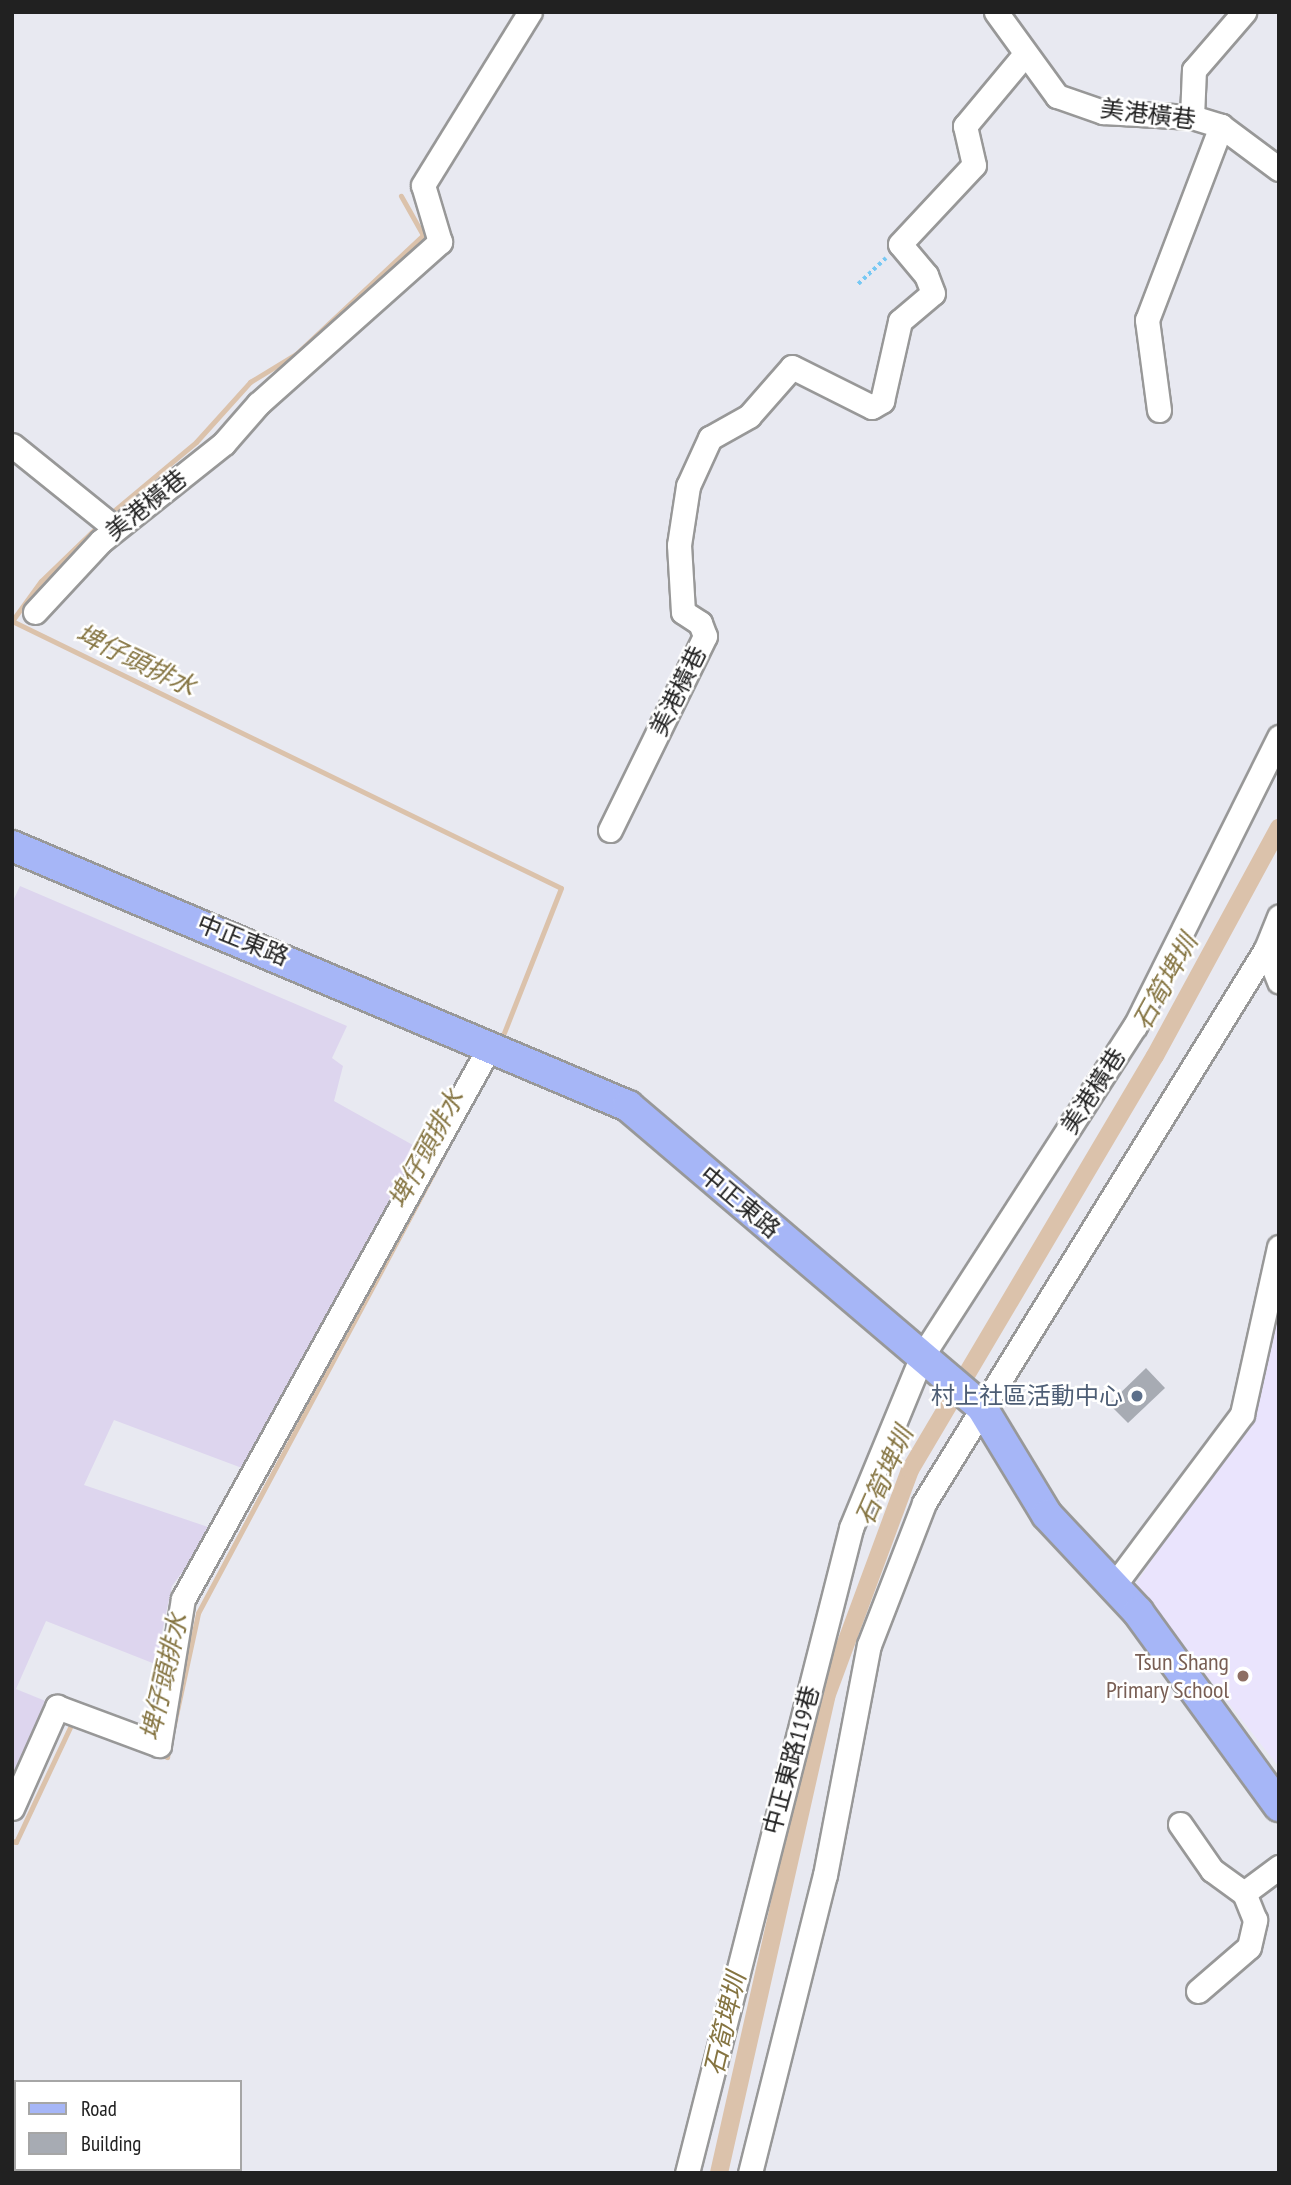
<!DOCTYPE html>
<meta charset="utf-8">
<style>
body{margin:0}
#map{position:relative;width:1291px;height:2185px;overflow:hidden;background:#e8e9f1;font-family:"PT Sans Narrow","Noto Sans TC",sans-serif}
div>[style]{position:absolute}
.education>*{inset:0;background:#eae4fd}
.farmland>*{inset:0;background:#ddd5ee}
.stream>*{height:5px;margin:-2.5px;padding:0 2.5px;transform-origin:2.5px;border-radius:2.5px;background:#dbc2ab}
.canal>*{height:18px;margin:-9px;padding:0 9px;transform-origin:9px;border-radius:9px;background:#dbc2ab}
.building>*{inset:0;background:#a7abb3}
.path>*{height:3.5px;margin-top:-1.75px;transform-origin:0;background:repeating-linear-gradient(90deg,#77c8f3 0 3.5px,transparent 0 7px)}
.roads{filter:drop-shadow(2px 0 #989898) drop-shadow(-2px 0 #989898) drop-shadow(0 2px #989898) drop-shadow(0 -2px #989898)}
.minor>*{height:23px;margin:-11.5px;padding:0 11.5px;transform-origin:11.5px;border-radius:11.5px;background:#fff}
.major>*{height:30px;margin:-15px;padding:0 15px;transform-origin:15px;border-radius:15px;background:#a6b6f7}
.dots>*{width:19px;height:19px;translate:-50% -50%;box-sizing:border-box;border:4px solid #fff;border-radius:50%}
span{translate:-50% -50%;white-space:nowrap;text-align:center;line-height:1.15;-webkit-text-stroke:5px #fff;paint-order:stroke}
.street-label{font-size:24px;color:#212121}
.service-label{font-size:24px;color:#4e5e75}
.right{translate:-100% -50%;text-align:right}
.education-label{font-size:24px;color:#785e54}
.water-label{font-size:26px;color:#857441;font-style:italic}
.frame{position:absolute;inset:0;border:14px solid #212121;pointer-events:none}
.legend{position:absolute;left:14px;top:2080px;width:228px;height:91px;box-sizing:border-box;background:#fff;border:2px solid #a6a6a6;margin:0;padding:9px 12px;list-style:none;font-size:21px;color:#212121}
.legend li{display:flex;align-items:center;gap:14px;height:35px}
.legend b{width:35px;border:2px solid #a6a6a6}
</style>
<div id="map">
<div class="education">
<i style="clip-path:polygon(1279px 1281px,1279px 1767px,1135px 1585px,1242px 1426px)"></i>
</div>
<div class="farmland">
<i style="clip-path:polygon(20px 886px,347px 1026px,332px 1058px,343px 1066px,334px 1101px,420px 1149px,242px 1468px,114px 1420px,84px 1485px,214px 1529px,172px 1586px,155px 1664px,46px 1621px,16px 1689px,48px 1702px,12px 1776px,12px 903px)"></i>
</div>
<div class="stream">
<i style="left:110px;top:514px;width:112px;rotate:-39.9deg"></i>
<i style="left:196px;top:442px;width:81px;rotate:-48deg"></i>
<i style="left:250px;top:382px;width:54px;rotate:-31.3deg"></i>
<i style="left:296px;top:354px;width:174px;rotate:-43.1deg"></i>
<i style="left:423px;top:235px;width:45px;rotate:-119.4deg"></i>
<i style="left:12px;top:621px;width:610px;rotate:25.94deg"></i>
<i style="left:561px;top:888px;width:163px;rotate:111.5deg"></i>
<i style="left:12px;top:621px;width:49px;rotate:-54.1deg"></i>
<i style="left:41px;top:581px;width:82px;rotate:-44deg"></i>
<i style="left:173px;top:1729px;width:119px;rotate:-77.8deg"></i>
<i style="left:198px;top:1613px;width:617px;rotate:-61.86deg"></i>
<i style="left:158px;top:1753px;width:10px;rotate:24deg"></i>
<i style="left:167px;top:1757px;width:12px;rotate:-81deg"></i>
<i style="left:12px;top:1841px;width:4px;rotate:14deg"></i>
<i style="left:16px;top:1842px;width:136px;rotate:-64.8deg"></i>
</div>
<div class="canal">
<i style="left:719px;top:2173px;width:488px;rotate:-77.3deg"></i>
<i style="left:826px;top:1697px;width:242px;rotate:-69.7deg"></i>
<i style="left:910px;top:1470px;width:481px;rotate:-59.4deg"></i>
<i style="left:1155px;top:1056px;width:260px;rotate:-61.5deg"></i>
</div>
<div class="building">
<i style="clip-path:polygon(1146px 1368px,1165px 1388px,1128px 1423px,1109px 1404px)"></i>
</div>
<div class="path">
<i style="left:858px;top:284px;width:38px;rotate:-43deg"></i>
</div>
<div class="roads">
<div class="minor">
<i style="left:996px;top:12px;width:104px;rotate:54deg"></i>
<i style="left:1057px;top:96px;width:49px;rotate:19.2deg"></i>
<i style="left:1103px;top:112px;width:89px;rotate:3.2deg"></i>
<i style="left:1192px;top:117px;width:30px;rotate:17deg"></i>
<i style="left:1221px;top:126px;width:72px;rotate:36.6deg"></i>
<i style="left:1192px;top:117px;width:47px;rotate:-87.6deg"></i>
<i style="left:1194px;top:70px;width:77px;rotate:-49.2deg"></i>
<i style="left:1159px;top:410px;width:91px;rotate:-97.6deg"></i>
<i style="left:1147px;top:320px;width:208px;rotate:-69.1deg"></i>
<i style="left:12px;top:445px;width:132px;rotate:38.9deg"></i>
<i style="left:35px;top:612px;width:97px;rotate:-47.1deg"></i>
<i style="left:101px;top:541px;width:157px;rotate:-38.5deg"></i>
<i style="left:224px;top:443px;width:52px;rotate:-48.9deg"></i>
<i style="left:258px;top:404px;width:244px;rotate:-41.7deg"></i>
<i style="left:440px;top:242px;width:59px;rotate:-106.6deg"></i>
<i style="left:423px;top:185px;width:203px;rotate:-58.3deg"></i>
<i style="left:610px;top:830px;width:216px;rotate:-63.9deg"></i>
<i style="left:705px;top:636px;width:14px;rotate:-111deg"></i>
<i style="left:700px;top:623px;width:20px;rotate:-147deg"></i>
<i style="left:683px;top:612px;width:67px;rotate:-93.4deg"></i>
<i style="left:679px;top:545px;width:60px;rotate:-81.3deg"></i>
<i style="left:688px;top:486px;width:53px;rotate:-65.4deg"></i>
<i style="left:710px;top:438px;width:45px;rotate:-29.4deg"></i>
<i style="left:749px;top:416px;width:65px;rotate:-48.7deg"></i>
<i style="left:792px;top:367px;width:89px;rotate:26.6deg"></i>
<i style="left:872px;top:407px;width:12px;rotate:-31deg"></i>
<i style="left:882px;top:401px;width:82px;rotate:-77.3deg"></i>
<i style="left:900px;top:321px;width:43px;rotate:-40.3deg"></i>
<i style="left:933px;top:293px;width:19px;rotate:-111deg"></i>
<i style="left:926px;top:275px;width:40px;rotate:-130deg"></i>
<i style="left:900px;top:244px;width:108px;rotate:-46.9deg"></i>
<i style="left:974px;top:165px;width:40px;rotate:-103deg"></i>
<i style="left:965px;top:126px;width:94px;rotate:-50.2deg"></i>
<i style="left:1266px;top:949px;width:35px;rotate:68deg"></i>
<i style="left:1112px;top:1588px;width:217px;rotate:-53.2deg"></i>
<i style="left:1242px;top:1414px;width:171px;rotate:-77.5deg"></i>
<i style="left:12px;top:1808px;width:111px;rotate:-66deg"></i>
<i style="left:57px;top:1707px;width:109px;rotate:20.4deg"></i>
<i style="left:159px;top:1745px;width:148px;rotate:-80.7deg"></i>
<i style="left:183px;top:1599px;width:633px;rotate:-60.96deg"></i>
<i style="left:1180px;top:1824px;width:56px;rotate:55.2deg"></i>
<i style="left:1212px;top:1870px;width:39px;rotate:36deg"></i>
<i style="left:1198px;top:1991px;width:67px;rotate:-40.8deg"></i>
<i style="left:1249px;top:1947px;width:28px;rotate:-77deg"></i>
<i style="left:1255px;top:1920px;width:29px;rotate:-112deg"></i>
<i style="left:1244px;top:1893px;width:44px;rotate:-36.6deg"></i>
<i style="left:687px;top:2173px;width:666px;rotate:-75.73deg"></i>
<i style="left:851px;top:1528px;width:186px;rotate:-67.6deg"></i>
<i style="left:922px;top:1356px;width:393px;rotate:-57.2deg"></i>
<i style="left:1135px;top:1026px;width:323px;rotate:-63.5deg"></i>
<i style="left:750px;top:2173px;width:307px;rotate:-75.9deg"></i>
<i style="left:825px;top:1875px;width:234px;rotate:-79.2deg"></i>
<i style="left:869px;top:1645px;width:152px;rotate:-68.8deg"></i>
<i style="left:924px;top:1503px;width:651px;rotate:-58.31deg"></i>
<i style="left:1266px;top:949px;width:35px;rotate:-68deg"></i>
</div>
<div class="major">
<i style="left:12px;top:846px;width:669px;rotate:22.88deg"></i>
<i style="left:628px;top:1106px;width:463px;rotate:40.4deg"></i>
<i style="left:981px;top:1406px;width:127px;rotate:58.8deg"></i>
<i style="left:1047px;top:1515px;width:133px;rotate:46.8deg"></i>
<i style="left:1138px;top:1612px;width:240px;rotate:54deg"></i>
</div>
</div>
<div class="dots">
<i style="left:1137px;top:1396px;background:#5c6f8a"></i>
<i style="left:1243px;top:1676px;background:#8d6e63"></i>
</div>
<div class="street-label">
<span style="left:1148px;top:114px;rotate:7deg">美港橫巷</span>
<span style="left:146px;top:505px;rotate:-39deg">美港橫巷</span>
<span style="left:678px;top:691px;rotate:-64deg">美港橫巷</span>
<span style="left:243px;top:940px;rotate:22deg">中正東路</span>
<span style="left:1093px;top:1091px;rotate:-57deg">美港橫巷</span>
<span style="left:740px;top:1202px;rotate:40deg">中正東路</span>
<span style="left:791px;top:1760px;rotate:-75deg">中正東路119巷</span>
</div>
<div class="service-label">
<span class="right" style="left:1123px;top:1396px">村上社區活動中心</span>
</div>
<div class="education-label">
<span class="right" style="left:1229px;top:1676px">Tsun Shang<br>Primary School</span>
</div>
<div class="water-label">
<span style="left:136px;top:660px;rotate:26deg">埤仔頭排水</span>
<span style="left:1165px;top:982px;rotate:-61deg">石筍埤圳</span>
<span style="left:426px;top:1149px;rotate:-62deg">埤仔頭排水</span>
<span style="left:884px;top:1476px;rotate:-66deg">石筍埤圳</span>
<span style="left:164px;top:1677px;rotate:-77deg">埤仔頭排水</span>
<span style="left:725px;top:2024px;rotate:-77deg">石筍埤圳</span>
</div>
<div class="frame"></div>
<ul class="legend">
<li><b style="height:9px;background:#a6b6f7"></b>Road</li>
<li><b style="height:19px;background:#a7abb3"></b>Building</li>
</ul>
</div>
